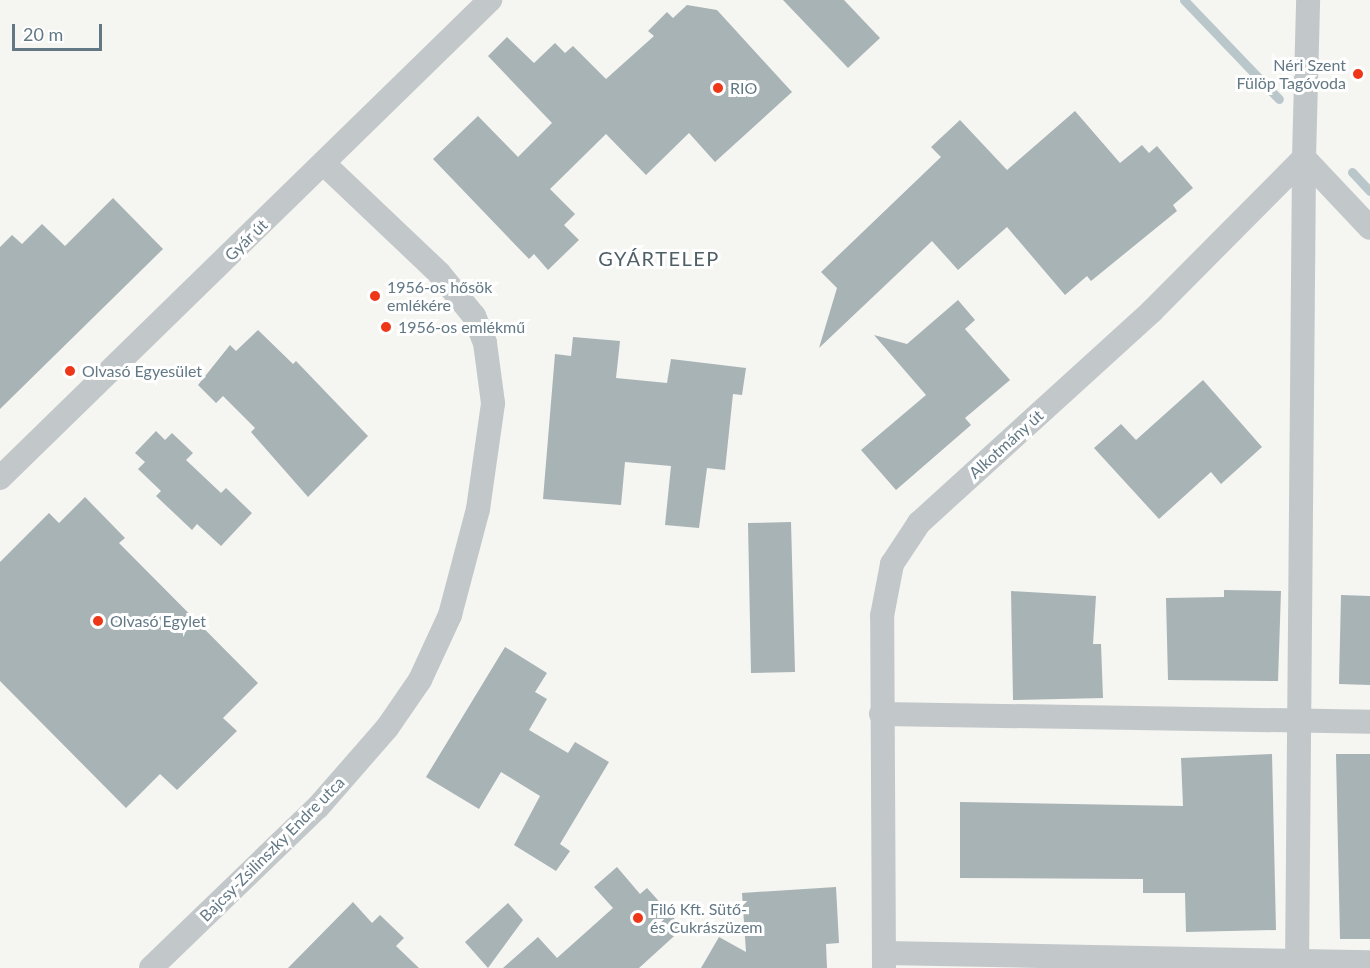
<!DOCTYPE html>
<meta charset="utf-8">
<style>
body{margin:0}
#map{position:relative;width:1370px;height:968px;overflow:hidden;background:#f5f5f1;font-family:Lato,sans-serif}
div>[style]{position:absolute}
.stream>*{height:9px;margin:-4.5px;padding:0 4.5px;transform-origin:4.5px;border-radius:4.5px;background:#b9c7cb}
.building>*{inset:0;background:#a8b3b6}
.street>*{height:24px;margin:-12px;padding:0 12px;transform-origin:12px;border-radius:12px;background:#c2c7c9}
.dots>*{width:16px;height:16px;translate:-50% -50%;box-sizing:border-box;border:3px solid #fff;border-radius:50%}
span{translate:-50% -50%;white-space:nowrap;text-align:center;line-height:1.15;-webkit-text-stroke:6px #fff;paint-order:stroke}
.poi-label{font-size:16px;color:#627884}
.right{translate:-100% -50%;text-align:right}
.left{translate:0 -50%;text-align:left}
.street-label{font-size:16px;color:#627884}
.quarter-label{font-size:20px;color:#506068;letter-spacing:1.5px}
.scale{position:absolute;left:12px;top:24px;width:90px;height:27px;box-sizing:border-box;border:3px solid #627884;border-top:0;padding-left:8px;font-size:18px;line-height:21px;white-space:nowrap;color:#627884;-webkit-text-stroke:4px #fff;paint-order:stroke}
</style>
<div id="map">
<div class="stream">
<i style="left:1184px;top:0;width:137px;rotate:46.2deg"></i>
<i style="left:1352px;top:172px;width:26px;rotate:47deg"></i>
</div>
<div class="building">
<i style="clip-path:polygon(783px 0,844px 0,880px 38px,848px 68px)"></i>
<i style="clip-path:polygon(687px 5px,717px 10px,792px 92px,715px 162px,689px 133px,646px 175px,606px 134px,550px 189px,575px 214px,564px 225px,579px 240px,548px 270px,534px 254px,529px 259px,433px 159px,478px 116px,518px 157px,552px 123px,488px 56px,507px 37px,534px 63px,555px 43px,565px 53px,573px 46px,606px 79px,654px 36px,648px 31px,667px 12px,673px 18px)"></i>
<i style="clip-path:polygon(1075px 111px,1120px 163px,1142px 145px,1149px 153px,1157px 146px,1193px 188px,1173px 205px,1177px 211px,1091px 281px,1087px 276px,1065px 295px,1007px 227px,958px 270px,932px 241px,819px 348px,837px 288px,821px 272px,941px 157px,931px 147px,960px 120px,1007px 170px)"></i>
<i style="clip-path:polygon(113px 198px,163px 249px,0 409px,0 247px,12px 235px,22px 244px,42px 224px,65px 246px)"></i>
<i style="clip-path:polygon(958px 300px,975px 320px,965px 329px,1010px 380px,965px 418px,971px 425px,896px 490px,861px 450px,926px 395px,874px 335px,907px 344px)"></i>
<i style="clip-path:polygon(258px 330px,293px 364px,296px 361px,368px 436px,308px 497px,251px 432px,255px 428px,223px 396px,216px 403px,198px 385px,230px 345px,236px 351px)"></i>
<i style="clip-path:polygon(573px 337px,620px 341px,616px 378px,667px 383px,671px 359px,746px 368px,742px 395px,733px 394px,725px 470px,707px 468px,699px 528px,665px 525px,671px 466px,625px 462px,621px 505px,543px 499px,555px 354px,571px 356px)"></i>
<i style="clip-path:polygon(1203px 380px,1262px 447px,1221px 484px,1211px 472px,1159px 519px,1094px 448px,1121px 424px,1136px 440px)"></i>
<i style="clip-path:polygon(156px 431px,165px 440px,172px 433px,193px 453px,186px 460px,221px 493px,226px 488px,252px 513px,221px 546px,197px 524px,192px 530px,156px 496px,161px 491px,138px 469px,145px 462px,135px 453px)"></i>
<i style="clip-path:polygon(85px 497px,125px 538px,119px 543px,258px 683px,223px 718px,237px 731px,177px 790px,160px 774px,126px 808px,0 681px,0 562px,49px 513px,59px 523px)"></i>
<i style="clip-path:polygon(791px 522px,795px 672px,751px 673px,748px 523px)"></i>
<i style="clip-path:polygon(1224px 590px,1281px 591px,1278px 681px,1168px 680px,1166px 598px,1224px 597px)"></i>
<i style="clip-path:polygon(1011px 591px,1096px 596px,1093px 644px,1101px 644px,1103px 698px,1013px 700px)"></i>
<i style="clip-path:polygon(1341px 595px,1370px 596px,1370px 685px,1339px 684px)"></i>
<i style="clip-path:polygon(505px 647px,547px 673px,535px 692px,547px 699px,529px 730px,568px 753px,575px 742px,609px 762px,560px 844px,570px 851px,556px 871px,514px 845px,540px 796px,501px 772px,479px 809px,426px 777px)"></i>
<i style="clip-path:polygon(1272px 754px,1276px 930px,1186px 932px,1185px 893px,1143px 893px,1143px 879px,960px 878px,960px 802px,1183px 806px,1181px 758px)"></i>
<i style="clip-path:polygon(1336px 754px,1370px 754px,1370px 939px,1340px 939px)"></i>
<i style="clip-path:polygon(617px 867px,640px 894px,647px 888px,683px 928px,639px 968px,503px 968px,538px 937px,557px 958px,613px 908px,594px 887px)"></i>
<i style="clip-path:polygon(836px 887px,839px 943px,826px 944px,827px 968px,701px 968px,719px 937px,746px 952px,742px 893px)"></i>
<i style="clip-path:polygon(353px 902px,372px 923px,380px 915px,404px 938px,396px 946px,419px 968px,288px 968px)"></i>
<i style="clip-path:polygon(508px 903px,523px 920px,488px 968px,465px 942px)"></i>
</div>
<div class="street">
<i style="left:1304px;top:158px;width:96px;rotate:46.7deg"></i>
<i style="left:0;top:478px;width:685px;rotate:-44.29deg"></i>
<i style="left:881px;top:714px;width:489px;rotate:0.9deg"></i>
<i style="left:884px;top:953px;width:486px;rotate:1.1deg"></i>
<i style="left:151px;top:968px;width:232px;rotate:-44deg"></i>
<i style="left:318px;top:807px;width:105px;rotate:-48.9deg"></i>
<i style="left:387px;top:728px;width:58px;rotate:-55.5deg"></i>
<i style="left:420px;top:680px;width:72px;rotate:-65.2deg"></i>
<i style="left:450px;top:615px;width:110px;rotate:-75.2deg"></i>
<i style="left:478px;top:509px;width:107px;rotate:-81.9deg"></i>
<i style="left:493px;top:403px;width:61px;rotate:-97.6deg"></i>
<i style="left:485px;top:343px;width:29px;rotate:-112deg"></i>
<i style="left:474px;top:316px;width:55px;rotate:-129.1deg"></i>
<i style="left:439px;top:273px;width:158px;rotate:-136.5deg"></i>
<i style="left:884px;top:968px;width:352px;rotate:-90.3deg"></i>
<i style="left:882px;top:616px;width:53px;rotate:-79.1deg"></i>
<i style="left:892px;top:564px;width:49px;rotate:-56.6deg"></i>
<i style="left:919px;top:523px;width:315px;rotate:-42.3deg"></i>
<i style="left:1152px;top:311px;width:216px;rotate:-45.2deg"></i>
<i style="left:1304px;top:158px;width:158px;rotate:-88.5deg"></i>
<i style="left:1297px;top:968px;width:810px;rotate:-89.5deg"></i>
</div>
<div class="dots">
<i style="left:1358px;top:74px;background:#ee3618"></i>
<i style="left:718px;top:88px;background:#ee3618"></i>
<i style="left:375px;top:296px;background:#ee3618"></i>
<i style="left:386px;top:327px;background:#ee3618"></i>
<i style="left:70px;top:371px;background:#ee3618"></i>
<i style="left:98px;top:621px;background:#ee3618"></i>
<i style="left:638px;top:918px;background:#ee3618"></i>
</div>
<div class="poi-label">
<span class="right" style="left:1346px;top:74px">Néri Szent<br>Fülöp Tagóvoda</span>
<span class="left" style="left:730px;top:88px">RIO</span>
<span class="left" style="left:387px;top:296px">1956-os hősök<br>emlékére</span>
<span class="left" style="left:398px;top:327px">1956-os emlékmű</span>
<span class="left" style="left:82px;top:371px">Olvasó Egyesület</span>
<span class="left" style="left:110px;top:621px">Olvasó Egylet</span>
<span class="left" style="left:650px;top:918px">Filó Kft. Sütő-<br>és Cukrászüzem</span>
</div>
<div class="street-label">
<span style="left:246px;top:240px;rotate:-44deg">Gyár út</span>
<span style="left:1006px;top:444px;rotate:-42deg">Alkotmány út</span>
<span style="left:272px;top:849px;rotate:-45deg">Bajcsy-Zsilinszky Endre utca</span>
</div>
<div class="quarter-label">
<span style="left:659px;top:258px">GYÁRTELEP</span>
</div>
<div class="scale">20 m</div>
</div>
